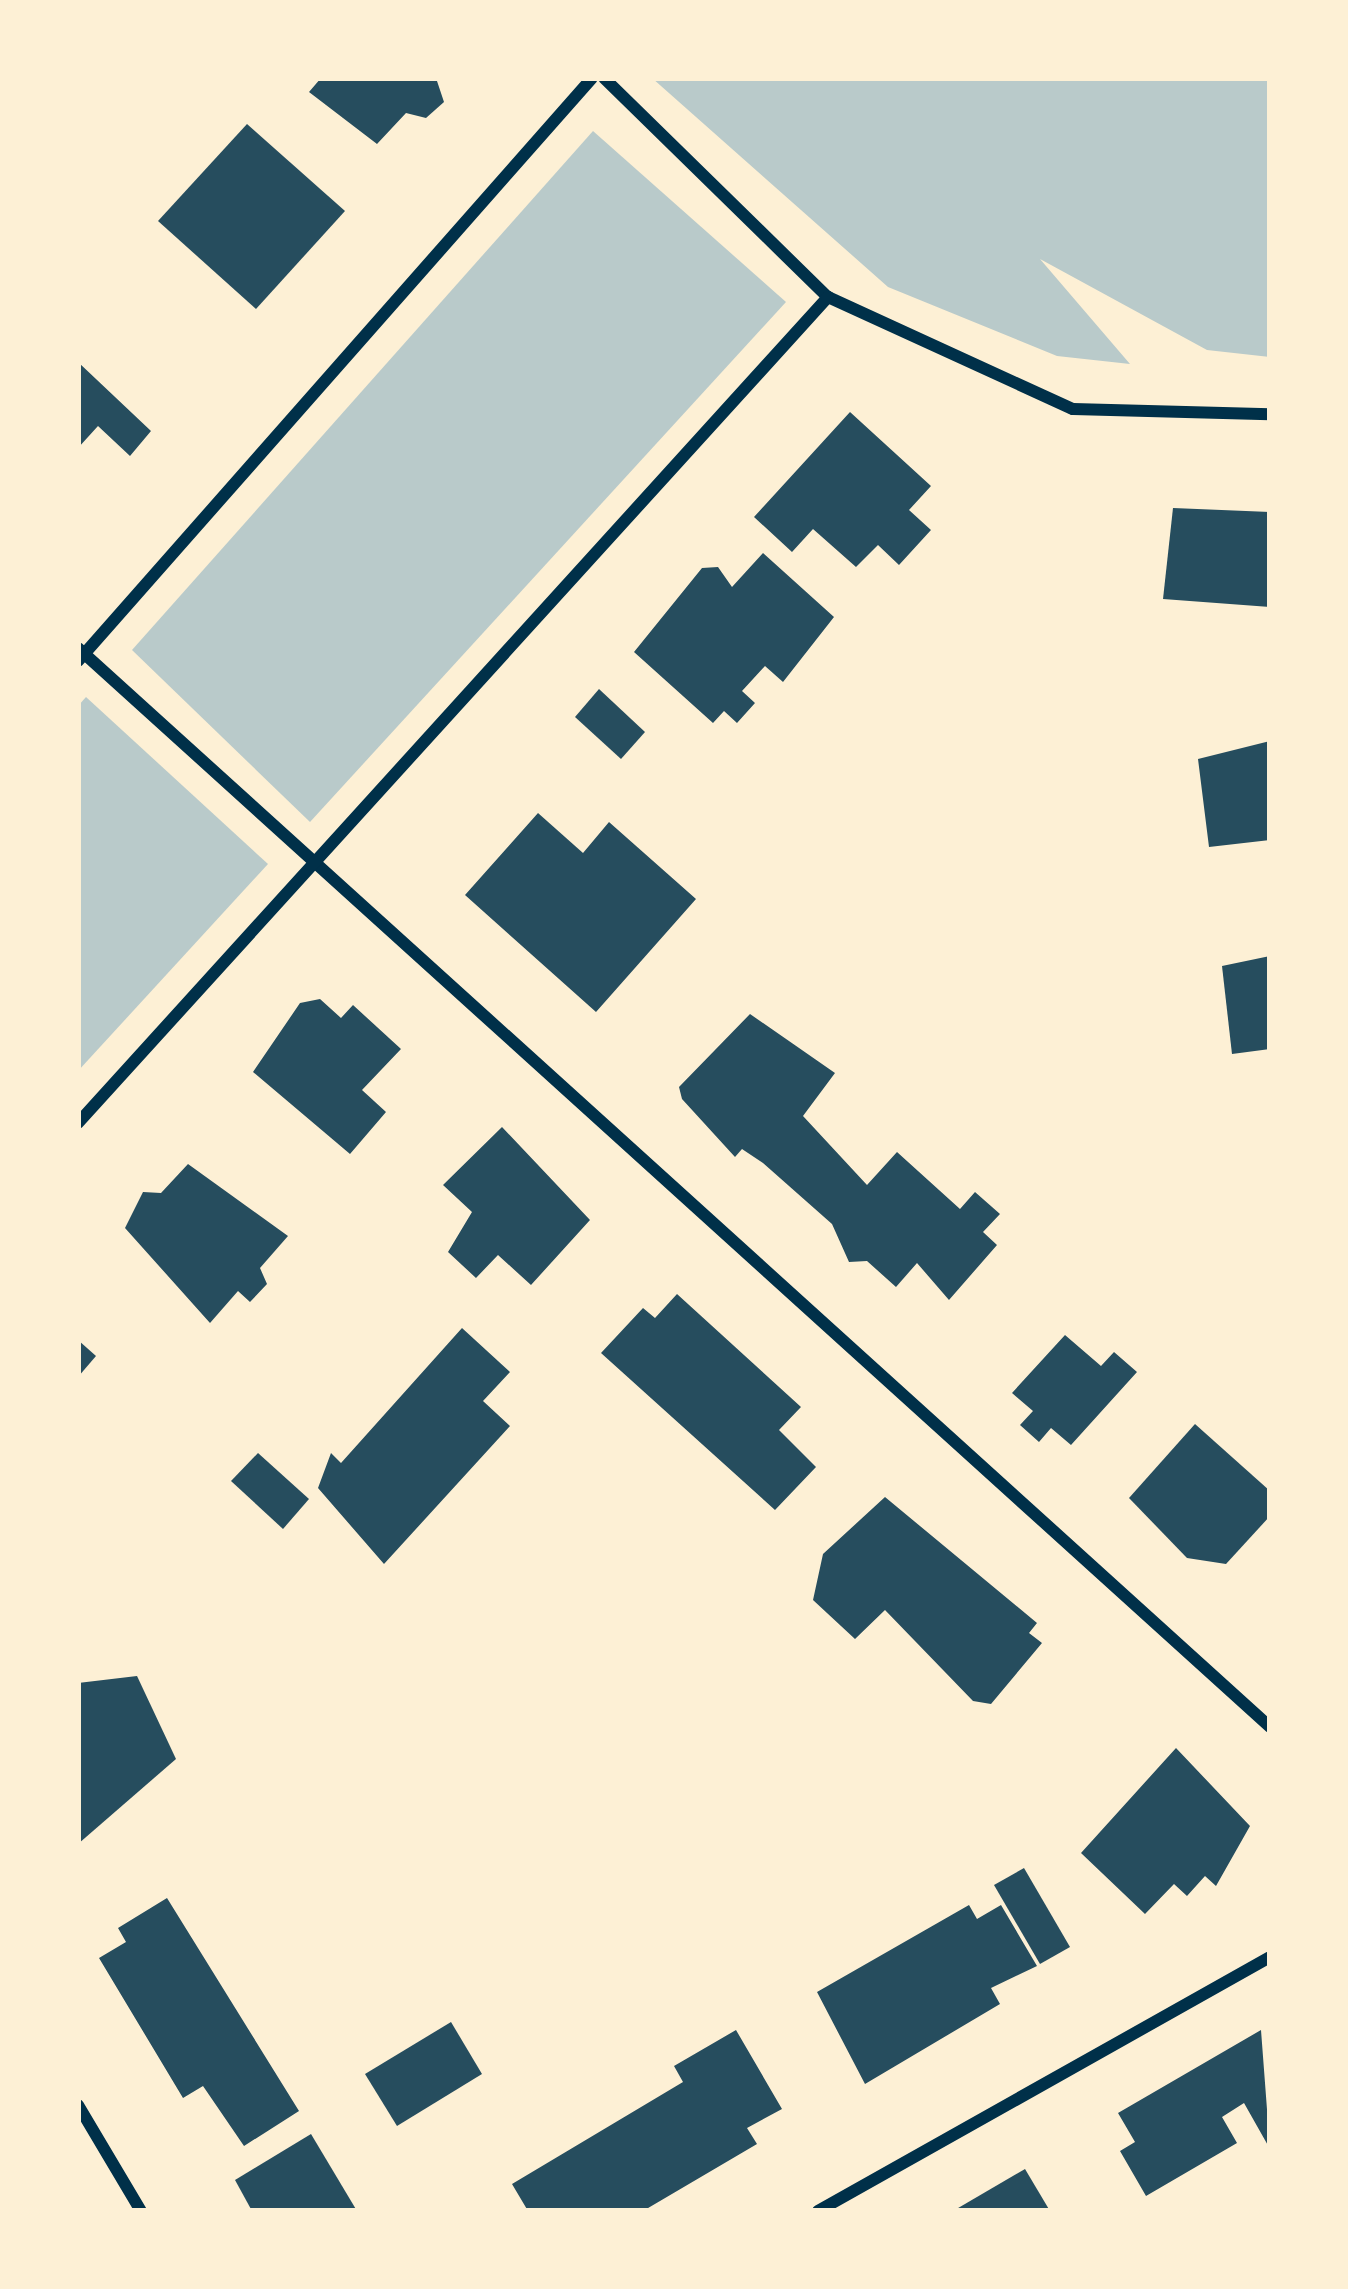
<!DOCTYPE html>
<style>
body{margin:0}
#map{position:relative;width:1348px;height:2289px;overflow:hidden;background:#fdf0d5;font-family:"Varela Round",sans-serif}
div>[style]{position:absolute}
.green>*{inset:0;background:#b9caca}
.building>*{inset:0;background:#264d5e}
.minor>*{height:12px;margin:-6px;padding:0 6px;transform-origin:6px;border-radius:6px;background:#003049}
span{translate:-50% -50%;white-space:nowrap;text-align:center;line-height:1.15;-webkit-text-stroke:10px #fdf0d5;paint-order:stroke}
.frame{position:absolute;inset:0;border:81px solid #fdf0d5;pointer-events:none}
</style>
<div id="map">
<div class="green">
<i style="clip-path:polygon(652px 78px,1270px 78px,1270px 357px,1207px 350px,1040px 259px,1130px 364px,1057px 356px,888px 287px)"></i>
<i style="clip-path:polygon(593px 131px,786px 302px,310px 822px,132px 650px)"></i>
<i style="clip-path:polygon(86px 697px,268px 864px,78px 1071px,78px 706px)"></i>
</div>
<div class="building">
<i style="clip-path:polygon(321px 78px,436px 78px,444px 102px,426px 118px,406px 113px,377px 144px,309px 92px)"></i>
<i style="clip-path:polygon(247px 124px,345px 211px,256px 309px,158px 221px)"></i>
<i style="clip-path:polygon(78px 362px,151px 431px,130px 456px,98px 426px,78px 448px)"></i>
<i style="clip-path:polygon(850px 412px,931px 486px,909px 510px,931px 530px,899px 565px,878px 545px,856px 567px,813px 529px,792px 552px,754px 517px)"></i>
<i style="clip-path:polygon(1173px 508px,1270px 512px,1270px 607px,1163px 599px)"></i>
<i style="clip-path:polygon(763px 553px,834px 617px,783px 682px,765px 666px,742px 691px,755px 703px,737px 723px,724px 711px,713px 723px,634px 652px,702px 568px,718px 567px,732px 587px)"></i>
<i style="clip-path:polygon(599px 689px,645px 732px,621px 759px,575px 717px)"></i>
<i style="clip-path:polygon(1270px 741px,1270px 840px,1209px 847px,1198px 759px)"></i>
<i style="clip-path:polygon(538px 813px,583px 853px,609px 822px,696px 899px,596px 1012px,465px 895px)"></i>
<i style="clip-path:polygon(1270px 956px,1270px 1049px,1232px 1054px,1222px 966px)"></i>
<i style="clip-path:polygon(320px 999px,341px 1018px,353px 1005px,401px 1049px,362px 1090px,386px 1112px,350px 1154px,253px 1072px,300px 1003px)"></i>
<i style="clip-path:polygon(750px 1014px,835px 1073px,803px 1116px,867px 1185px,897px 1152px,960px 1209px,975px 1192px,1000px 1214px,983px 1232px,997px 1245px,949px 1300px,917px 1263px,896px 1287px,867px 1261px,849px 1262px,832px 1224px,763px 1163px,742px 1149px,735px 1157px,682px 1099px,679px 1087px)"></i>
<i style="clip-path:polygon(502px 1127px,590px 1220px,531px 1285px,498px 1255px,476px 1278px,448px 1252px,472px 1212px,443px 1185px)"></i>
<i style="clip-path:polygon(188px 1164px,288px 1236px,260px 1268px,267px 1284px,250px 1302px,238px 1291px,210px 1323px,125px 1228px,143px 1192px,161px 1193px)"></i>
<i style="clip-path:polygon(677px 1294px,801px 1407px,779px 1430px,816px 1467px,775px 1510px,601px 1353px,643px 1308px,655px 1318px)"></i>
<i style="clip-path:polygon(462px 1328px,510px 1372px,483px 1401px,510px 1426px,384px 1564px,318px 1488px,331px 1453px,341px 1463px)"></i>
<i style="clip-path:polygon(1065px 1335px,1101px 1366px,1114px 1352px,1137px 1372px,1071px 1445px,1051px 1428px,1039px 1442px,1020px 1425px,1033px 1411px,1012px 1393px)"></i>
<i style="clip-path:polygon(78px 1340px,96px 1356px,78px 1377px)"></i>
<i style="clip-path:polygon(1195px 1424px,1270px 1491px,1270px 1516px,1226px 1564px,1187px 1558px,1129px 1498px)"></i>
<i style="clip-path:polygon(258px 1453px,309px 1499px,283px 1529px,231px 1481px)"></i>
<i style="clip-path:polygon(885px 1497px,1037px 1623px,1029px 1633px,1042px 1643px,991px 1704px,973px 1701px,885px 1610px,855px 1639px,813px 1600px,823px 1554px)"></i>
<i style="clip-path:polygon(137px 1676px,176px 1759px,78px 1844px,78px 1683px)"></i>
<i style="clip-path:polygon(1176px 1748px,1250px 1826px,1216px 1886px,1205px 1876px,1187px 1896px,1174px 1884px,1145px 1914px,1081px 1853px)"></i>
<i style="clip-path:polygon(1024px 1868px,1070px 1947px,1040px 1964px,994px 1885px)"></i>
<i style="clip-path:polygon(167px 1898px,299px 2111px,244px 2146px,203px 2086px,183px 2098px,99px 1958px,126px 1942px,118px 1928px)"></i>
<i style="clip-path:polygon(969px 1905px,977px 1919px,1001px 1905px,1037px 1966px,991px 1988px,1000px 2004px,865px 2084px,817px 1992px)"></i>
<i style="clip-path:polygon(451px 2022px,482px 2074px,397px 2126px,365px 2074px)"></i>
<i style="clip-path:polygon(736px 2030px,782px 2109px,747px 2128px,757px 2144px,643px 2211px,528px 2211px,512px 2184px,683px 2082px,674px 2066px)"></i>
<i style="clip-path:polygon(1261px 2030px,1270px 2149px,1244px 2103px,1222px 2117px,1237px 2143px,1146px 2196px,1120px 2151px,1135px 2142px,1118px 2113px)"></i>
<i style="clip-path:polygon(311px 2134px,357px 2211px,252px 2211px,235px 2180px)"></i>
<i style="clip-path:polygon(1025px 2169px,1050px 2211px,953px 2211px)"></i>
</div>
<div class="minor">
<i style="left:604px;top:78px;width:313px;rotate:44.4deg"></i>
<i style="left:828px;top:297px;width:269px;rotate:24.6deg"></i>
<i style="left:1073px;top:409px;width:197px;rotate:1.5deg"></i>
<i style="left:78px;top:648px;width:1608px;rotate:42.15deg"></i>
<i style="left:78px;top:661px;width:777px;rotate:-48.6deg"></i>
<i style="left:78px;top:1123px;width:1116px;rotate:-47.76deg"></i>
<i style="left:78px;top:2105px;width:123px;rotate:59.3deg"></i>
<i style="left:818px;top:2211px;width:518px;rotate:-29.33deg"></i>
</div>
<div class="frame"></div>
</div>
